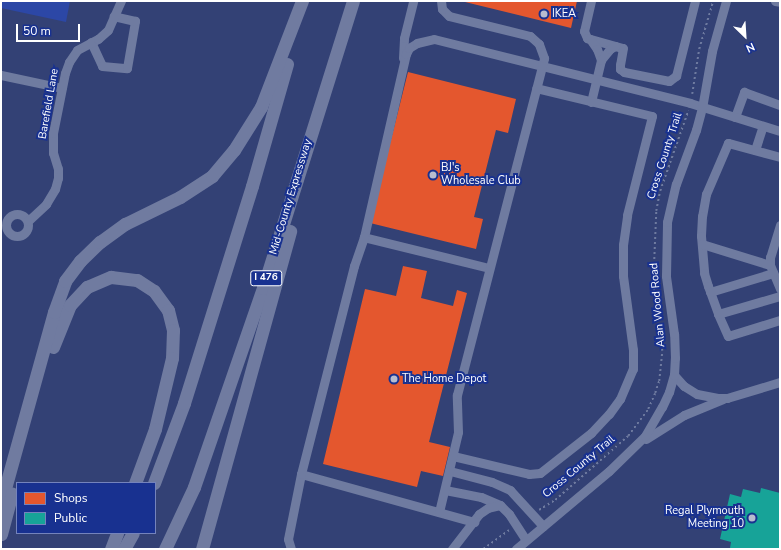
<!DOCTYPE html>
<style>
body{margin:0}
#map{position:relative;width:781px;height:550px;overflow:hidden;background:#334175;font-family:"Nunito Sans",sans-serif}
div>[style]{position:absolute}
.green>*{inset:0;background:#2c47a6}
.shops>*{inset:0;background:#e4572e}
.public>*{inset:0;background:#17a398}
.path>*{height:1.5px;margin-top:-0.75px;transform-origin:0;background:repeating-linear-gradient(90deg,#6f7ba0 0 2px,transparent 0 5px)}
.minor>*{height:9px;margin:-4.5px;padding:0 4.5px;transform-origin:4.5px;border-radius:4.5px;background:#6f7ba0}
.minor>.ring{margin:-4.5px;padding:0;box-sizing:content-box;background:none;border:9px solid #6f7ba0;border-radius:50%}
.highway>*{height:13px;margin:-6.5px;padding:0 6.5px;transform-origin:6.5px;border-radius:6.5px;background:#707ba0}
.dots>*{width:11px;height:11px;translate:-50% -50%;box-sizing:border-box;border:2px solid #183190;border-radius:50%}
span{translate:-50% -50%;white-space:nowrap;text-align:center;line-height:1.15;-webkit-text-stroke:4px #183190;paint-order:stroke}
.shield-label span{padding:1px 3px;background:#183190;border:1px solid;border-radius:3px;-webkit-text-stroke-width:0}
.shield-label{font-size:10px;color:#fff;font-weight:700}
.poi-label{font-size:11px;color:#fff}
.left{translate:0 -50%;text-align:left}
.right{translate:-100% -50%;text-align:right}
.street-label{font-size:11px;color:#fff}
.frame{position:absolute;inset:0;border:2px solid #fff;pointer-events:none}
.legend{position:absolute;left:16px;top:482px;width:140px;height:52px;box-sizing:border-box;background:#183190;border:1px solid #7483bc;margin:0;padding:5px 7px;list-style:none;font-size:12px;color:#fff}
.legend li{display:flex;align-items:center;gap:8px;height:20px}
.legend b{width:20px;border:1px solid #7483bc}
.north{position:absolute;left:725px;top:16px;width:40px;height:40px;-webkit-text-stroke:3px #183190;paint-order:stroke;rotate:155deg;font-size:11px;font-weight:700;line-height:16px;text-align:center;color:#fff}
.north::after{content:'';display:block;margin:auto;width:14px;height:18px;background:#fff;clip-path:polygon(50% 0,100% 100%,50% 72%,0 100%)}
.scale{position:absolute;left:16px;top:24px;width:64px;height:18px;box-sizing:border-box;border:2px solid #fff;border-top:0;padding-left:5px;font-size:12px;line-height:14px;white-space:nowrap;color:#fff;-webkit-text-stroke:3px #183190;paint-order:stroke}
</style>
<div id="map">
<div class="green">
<i style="clip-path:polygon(1px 1px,70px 1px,66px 22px,1px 8px)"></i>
</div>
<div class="shops">
<i style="clip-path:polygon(461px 1px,577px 1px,571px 28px)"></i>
<i style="clip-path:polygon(408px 72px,516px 99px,508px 133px,496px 130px,474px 217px,483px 219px,476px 249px,370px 223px)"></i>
<i style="clip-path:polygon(403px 266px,427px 271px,421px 298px,453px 306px,457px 290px,467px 293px,429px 442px,450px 447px,443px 476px,421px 471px,417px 487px,323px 464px,365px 289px,396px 296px)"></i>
</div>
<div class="public">
<i style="clip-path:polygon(761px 488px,780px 493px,780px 549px,730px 548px,731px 542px,720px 539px,730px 494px,741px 497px,743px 489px,760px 493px)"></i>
</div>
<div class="path">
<i style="left:692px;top:94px;width:46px;rotate:-81.2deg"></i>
<i style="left:699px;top:49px;width:50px;rotate:-73.7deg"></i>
<i style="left:539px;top:510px;width:19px;rotate:-32deg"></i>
<i style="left:555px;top:500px;width:97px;rotate:-41.2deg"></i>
<i style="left:628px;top:436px;width:34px;rotate:-53deg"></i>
<i style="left:648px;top:409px;width:17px;rotate:-66deg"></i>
<i style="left:655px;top:393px;width:13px;rotate:-72deg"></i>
<i style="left:659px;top:381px;width:30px;rotate:-84deg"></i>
<i style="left:662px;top:351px;width:68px;rotate:-97.7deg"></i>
<i style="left:653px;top:284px;width:73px;rotate:-87.6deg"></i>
<i style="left:656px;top:211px;width:20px;rotate:-79deg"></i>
<i style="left:660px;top:191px;width:85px;rotate:-70.7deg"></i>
<i style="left:483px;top:549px;width:32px;rotate:-36deg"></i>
</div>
<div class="minor">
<i style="left:591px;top:1px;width:31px;rotate:103deg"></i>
<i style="left:584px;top:31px;width:8px;rotate:67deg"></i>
<i style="left:587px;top:38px;width:37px;rotate:16deg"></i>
<i style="left:623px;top:48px;width:17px;rotate:100deg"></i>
<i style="left:620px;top:65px;width:4px;rotate:90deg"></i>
<i style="left:620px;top:69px;width:5px;rotate:37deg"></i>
<i style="left:624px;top:72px;width:46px;rotate:11.3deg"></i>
<i style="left:669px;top:81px;width:9px;rotate:-36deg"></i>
<i style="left:676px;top:76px;width:77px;rotate:-75.8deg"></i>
<i style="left:775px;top:1px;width:5px;rotate:11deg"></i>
<i style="left:590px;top:39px;width:12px;rotate:55deg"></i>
<i style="left:597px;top:49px;width:12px;rotate:70deg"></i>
<i style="left:91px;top:42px;width:26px;rotate:65deg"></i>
<i style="left:102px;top:66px;width:25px;rotate:5deg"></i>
<i style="left:127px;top:68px;width:48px;rotate:-80.3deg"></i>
<i style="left:135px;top:21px;width:22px;rotate:-167deg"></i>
<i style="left:403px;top:58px;width:20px;rotate:-87deg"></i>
<i style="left:404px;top:38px;width:38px;rotate:-76deg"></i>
<i style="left:1px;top:75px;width:62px;rotate:12deg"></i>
<i style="left:591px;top:102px;width:43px;rotate:-76.6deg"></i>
<i style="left:601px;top:60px;width:14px;rotate:-51deg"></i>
<i style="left:610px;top:49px;width:6px;rotate:-31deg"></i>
<i style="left:735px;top:117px;width:27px;rotate:-70deg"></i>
<i style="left:744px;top:92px;width:38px;rotate:20deg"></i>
<i style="left:755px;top:150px;width:25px;rotate:-72deg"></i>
<i style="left:780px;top:157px;width:54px;rotate:-164.9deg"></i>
<i style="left:728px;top:143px;width:56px;rotate:113.3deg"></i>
<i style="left:706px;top:194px;width:22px;rotate:100deg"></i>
<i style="left:702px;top:216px;width:20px;rotate:93deg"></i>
<i style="left:701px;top:236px;width:37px;rotate:85deg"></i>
<i style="left:704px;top:273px;width:14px;rotate:73deg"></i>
<i style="left:708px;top:286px;width:30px;rotate:70deg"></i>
<i style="left:718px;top:314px;width:24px;rotate:66deg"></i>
<i style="left:728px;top:336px;width:54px;rotate:-17.1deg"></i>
<i class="ring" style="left:6px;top:214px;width:13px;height:13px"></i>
<i style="left:28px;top:221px;width:25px;rotate:-43deg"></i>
<i style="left:46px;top:204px;width:17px;rotate:-59deg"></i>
<i style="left:55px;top:189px;width:11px;rotate:-75deg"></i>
<i style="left:58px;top:178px;width:9px;rotate:-90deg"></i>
<i style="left:58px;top:169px;width:17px;rotate:-107deg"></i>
<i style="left:53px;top:153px;width:20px;rotate:-90deg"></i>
<i style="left:53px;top:133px;width:61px;rotate:-78.7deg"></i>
<i style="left:65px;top:73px;width:12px;rotate:-70deg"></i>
<i style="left:69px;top:62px;width:14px;rotate:-56deg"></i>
<i style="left:77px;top:50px;width:24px;rotate:-28deg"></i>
<i style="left:98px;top:39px;width:13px;rotate:-42deg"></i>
<i style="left:108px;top:30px;width:32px;rotate:-66deg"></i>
<i style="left:780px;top:225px;width:34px;rotate:107deg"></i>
<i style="left:770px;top:257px;width:8px;rotate:90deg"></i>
<i style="left:770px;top:265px;width:26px;rotate:67deg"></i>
<i style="left:702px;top:244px;width:71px;rotate:17.2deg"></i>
<i style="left:489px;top:268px;width:129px;rotate:-166.1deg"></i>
<i style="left:364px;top:237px;width:188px;rotate:-77.1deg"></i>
<i style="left:406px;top:54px;width:7px;rotate:-63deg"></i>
<i style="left:409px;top:48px;width:9px;rotate:-32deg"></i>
<i style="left:417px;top:43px;width:17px;rotate:-13deg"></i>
<i style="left:434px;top:39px;width:264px;rotate:14deg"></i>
<i style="left:690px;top:103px;width:94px;rotate:17.3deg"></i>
<i style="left:710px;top:292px;width:66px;rotate:-16.8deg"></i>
<i style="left:718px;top:314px;width:65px;rotate:-16.2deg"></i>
<i style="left:674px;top:375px;width:15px;rotate:48deg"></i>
<i style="left:684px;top:386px;width:15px;rotate:32deg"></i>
<i style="left:697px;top:394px;width:21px;rotate:11deg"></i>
<i style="left:718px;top:398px;width:9px"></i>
<i style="left:727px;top:398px;width:55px;rotate:-16.8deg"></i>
<i style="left:646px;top:439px;width:45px;rotate:-32.3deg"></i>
<i style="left:684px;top:415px;width:42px;rotate:-22.3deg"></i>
<i style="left:453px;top:456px;width:78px;rotate:13.3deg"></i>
<i style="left:529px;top:474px;width:11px;rotate:-5deg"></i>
<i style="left:540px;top:473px;width:65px;rotate:-38.1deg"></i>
<i style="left:591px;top:433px;width:26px;rotate:-47deg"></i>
<i style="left:609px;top:414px;width:19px;rotate:-54deg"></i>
<i style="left:620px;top:399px;width:33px;rotate:-67deg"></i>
<i style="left:633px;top:369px;width:19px;rotate:-90deg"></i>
<i style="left:633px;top:350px;width:75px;rotate:-97.7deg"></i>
<i style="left:623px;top:276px;width:31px;rotate:-90deg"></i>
<i style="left:623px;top:245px;width:30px;rotate:-82deg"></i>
<i style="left:627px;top:215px;width:102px;rotate:-75.8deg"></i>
<i style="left:652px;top:116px;width:119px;rotate:-166.4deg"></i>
<i style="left:450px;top:471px;width:43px;rotate:14.7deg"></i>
<i style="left:492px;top:482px;width:20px;rotate:24deg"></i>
<i style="left:510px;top:490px;width:49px;rotate:47.5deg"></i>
<i style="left:301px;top:474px;width:180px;rotate:15.5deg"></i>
<i style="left:445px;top:490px;width:37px;rotate:11deg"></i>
<i style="left:481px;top:497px;width:21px;rotate:23deg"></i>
<i style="left:500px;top:505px;width:13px;rotate:45deg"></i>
<i style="left:509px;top:514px;width:31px;rotate:57deg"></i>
<i style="left:439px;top:512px;width:82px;rotate:-76.6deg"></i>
<i style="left:458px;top:432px;width:37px;rotate:-92deg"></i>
<i style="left:457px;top:395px;width:348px;rotate:-75.5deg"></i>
<i style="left:544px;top:58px;width:15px;rotate:-110deg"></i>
<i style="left:539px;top:44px;width:12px;rotate:-138deg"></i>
<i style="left:530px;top:36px;width:83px;rotate:-166.1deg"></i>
<i style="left:449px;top:16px;width:10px;rotate:-135deg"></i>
<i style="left:442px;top:9px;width:8px;rotate:-97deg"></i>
<i style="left:291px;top:549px;width:10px;rotate:-107deg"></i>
<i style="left:288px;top:539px;width:66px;rotate:-78.7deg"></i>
<i style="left:301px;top:474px;width:215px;rotate:-75.7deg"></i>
<i style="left:354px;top:266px;width:31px;rotate:-71deg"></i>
<i style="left:452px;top:549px;width:44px;rotate:-52.4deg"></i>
<i style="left:479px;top:514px;width:11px;rotate:-34deg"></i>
<i style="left:488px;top:508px;width:12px;rotate:-14deg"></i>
<i style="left:516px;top:549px;width:121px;rotate:-40deg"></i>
<i style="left:609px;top:471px;width:50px;rotate:-44.2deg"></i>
<i style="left:645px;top:436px;width:34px;rotate:-60deg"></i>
<i style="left:662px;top:407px;width:17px;rotate:-65deg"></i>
<i style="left:669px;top:392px;width:18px;rotate:-74deg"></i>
<i style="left:674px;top:375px;width:17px;rotate:-87deg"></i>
<i style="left:675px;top:358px;width:24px;rotate:-92deg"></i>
<i style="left:674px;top:334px;width:59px;rotate:-97.9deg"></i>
<i style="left:666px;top:276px;width:54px;rotate:-88.9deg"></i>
<i style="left:667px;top:222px;width:39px;rotate:-77deg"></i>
<i style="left:676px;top:184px;width:58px;rotate:-69.7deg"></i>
<i style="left:696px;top:130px;width:23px;rotate:-75deg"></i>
<i style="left:702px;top:108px;width:58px;rotate:-80deg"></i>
<i style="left:712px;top:51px;width:52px;rotate:-74.4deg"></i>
</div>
<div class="highway">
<i style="left:53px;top:347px;width:45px;rotate:-68deg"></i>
<i style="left:70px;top:305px;width:25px;rotate:-47deg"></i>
<i style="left:87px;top:287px;width:26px;rotate:-23deg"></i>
<i style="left:111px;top:277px;width:26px;rotate:7deg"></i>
<i style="left:137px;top:280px;width:20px;rotate:33deg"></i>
<i style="left:154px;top:291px;width:24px;rotate:54deg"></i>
<i style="left:168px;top:310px;width:21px;rotate:76deg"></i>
<i style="left:173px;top:330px;width:28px;rotate:92deg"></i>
<i style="left:172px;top:358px;width:73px;rotate:103.5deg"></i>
<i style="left:155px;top:429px;width:58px;rotate:110.3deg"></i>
<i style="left:154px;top:483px;width:85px;rotate:-69.4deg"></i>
<i style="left:184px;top:403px;width:227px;rotate:-72.6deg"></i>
<i style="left:252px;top:186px;width:127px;rotate:-74deg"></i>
<i style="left:1px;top:503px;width:198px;rotate:-74.5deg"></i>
<i style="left:54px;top:312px;width:33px;rotate:-70deg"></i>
<i style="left:65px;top:281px;width:25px;rotate:-53deg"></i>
<i style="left:80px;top:261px;width:28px;rotate:-44deg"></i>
<i style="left:100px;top:242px;width:31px;rotate:-36deg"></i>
<i style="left:125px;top:224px;width:61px;rotate:-26.1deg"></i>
<i style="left:180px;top:197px;width:38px;rotate:-33deg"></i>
<i style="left:212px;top:176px;width:34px;rotate:-50deg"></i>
<i style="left:234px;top:150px;width:51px;rotate:-57.9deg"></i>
<i style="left:261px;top:107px;width:114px;rotate:-68.9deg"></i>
<i style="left:1px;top:534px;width:42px;rotate:-75deg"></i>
<i style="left:111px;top:549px;width:17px;rotate:-69deg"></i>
<i style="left:124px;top:549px;width:18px;rotate:-61deg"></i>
<i style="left:165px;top:549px;width:68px;rotate:-64.9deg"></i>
<i style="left:194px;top:487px;width:211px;rotate:-70.9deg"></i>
<i style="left:263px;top:288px;width:301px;rotate:-72.6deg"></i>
<i style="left:202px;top:549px;width:330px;rotate:-74.5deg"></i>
</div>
<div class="dots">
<i style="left:544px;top:14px;background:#b8bccf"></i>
<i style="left:433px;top:175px;background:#b8bccf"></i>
<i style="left:394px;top:379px;background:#b8bccf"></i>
<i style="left:752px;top:518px;background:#b8bccf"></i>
</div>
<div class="shield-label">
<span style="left:266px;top:278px">I 476</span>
</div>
<div class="poi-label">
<span class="left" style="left:552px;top:14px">IKEA</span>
<span class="left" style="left:441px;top:175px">BJ's<br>Wholesale Club</span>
<span class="left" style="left:402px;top:379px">The Home Depot</span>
<span class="right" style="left:744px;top:518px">Regal Plymouth<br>Meeting 10</span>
</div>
<div class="street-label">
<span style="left:49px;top:104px;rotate:-80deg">Barefield Lane</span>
<span style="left:665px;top:156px;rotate:-72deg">Cross County Trail</span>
<span style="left:291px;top:197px;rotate:-73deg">Mid-County Expressway</span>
<span style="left:658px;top:305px;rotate:-95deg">Alan Wood Road</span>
<span style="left:579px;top:467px;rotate:-40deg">Cross County Trail</span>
</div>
<div class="frame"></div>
<ul class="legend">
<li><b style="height:11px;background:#e4572e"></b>Shops</li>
<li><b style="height:11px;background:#17a398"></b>Public</li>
</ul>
<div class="north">N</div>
<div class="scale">50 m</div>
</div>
